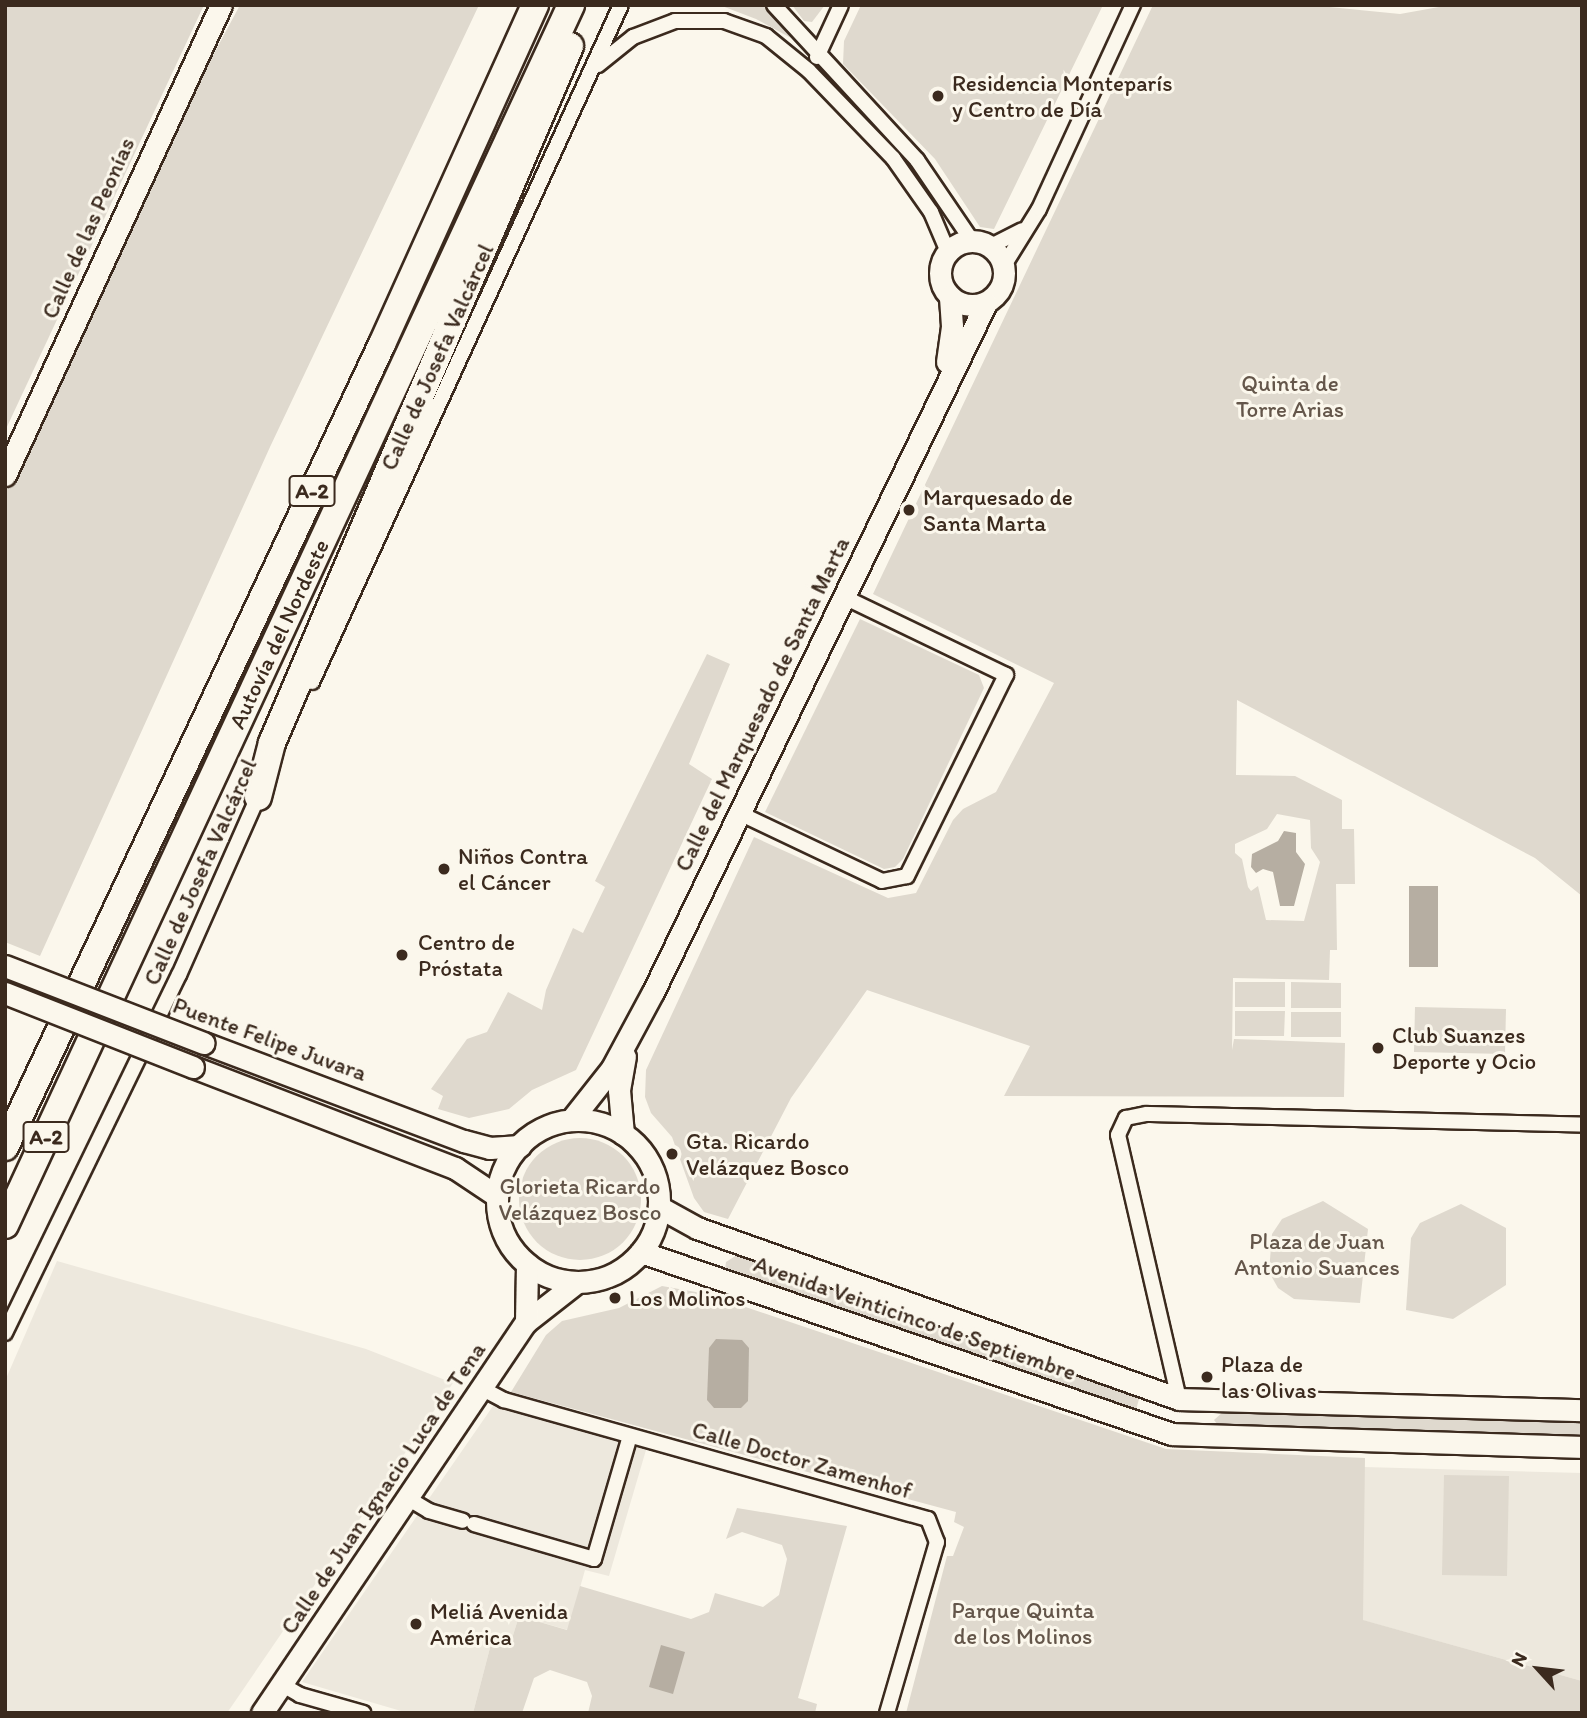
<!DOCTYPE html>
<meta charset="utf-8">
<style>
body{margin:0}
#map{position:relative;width:1587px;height:1718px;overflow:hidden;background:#fbf7ec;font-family:Itim,sans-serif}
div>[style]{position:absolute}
.built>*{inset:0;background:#ede8dd}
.green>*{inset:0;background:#dfd9ce}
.round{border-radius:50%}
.water>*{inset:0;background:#b6aea2}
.roads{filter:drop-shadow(2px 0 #3b2a1e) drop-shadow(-2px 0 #3b2a1e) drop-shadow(0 2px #3b2a1e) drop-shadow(0 -2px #3b2a1e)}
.street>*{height:14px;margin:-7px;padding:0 7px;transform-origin:7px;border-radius:7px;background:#fbf7ec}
.secondary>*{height:21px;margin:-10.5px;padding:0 10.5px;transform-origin:10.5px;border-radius:10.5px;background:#fbf7ec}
.secondary>.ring{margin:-10.5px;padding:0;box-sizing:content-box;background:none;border:21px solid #fbf7ec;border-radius:50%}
.highway>*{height:26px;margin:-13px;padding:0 13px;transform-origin:13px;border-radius:13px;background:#fbf7ec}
.bridges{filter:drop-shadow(2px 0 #3b2a1e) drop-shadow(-2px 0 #3b2a1e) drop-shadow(0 2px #3b2a1e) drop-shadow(0 -2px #3b2a1e)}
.secondary-bridge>*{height:21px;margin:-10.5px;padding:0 10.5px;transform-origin:10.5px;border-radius:10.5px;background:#fbf7ec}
.dots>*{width:19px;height:19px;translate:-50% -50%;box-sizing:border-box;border:4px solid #fbf7ec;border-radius:50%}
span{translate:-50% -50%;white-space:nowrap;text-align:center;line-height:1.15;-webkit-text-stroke:6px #fbf7ec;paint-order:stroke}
.shield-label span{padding:2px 5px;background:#fbf7ec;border:2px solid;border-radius:5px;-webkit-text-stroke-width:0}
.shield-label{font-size:21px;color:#3b2a1e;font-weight:700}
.poi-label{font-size:23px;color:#3b2a1e}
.left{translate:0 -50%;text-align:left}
.street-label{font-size:23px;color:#3b2a1e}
.park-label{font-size:23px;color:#64564a}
.frame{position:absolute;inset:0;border:7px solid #3b2a1e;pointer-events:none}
.north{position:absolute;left:1503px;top:1634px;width:70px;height:70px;-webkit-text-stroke:5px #fbf7ec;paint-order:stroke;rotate:297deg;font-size:19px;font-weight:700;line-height:28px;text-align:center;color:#3b2a1e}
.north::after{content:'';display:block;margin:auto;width:24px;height:32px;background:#3b2a1e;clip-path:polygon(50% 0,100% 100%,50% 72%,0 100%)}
</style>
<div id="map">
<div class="built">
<i style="clip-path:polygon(57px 1261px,366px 1349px,453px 1383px,227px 1713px,5px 1713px,5px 1381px)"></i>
<i style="clip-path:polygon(493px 1406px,646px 1450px,609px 1576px,585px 1570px,568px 1630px,519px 1616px,510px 1645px,492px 1640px,473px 1713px,408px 1713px,302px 1682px)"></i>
<i style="clip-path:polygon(1364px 1467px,1582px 1473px,1582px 1681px,1362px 1620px)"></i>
</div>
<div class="green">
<i style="clip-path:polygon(5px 5px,204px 5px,5px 431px)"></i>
<i style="clip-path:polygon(240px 5px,479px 5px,270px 447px,40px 956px,5px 942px,5px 494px,181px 115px)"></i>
<i style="clip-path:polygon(702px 5px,764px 5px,791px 38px,756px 19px,722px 6px)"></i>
<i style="clip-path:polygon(792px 5px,825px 5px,812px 22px,804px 21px)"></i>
<i style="clip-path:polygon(861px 5px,1103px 5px,994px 229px,980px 227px,935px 159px,843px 64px,844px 41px)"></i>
<i style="clip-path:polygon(evenodd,1153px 5px,1309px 5px,1400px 14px,1450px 5px,1582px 5px,1582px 896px,1535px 858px,1237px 700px,1236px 775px,1295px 776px,1342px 800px,1342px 829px,1354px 829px,1355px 884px,1336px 884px,1337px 950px,1330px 950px,1329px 980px,1233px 978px,1232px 1050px,1234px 1039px,1345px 1043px,1344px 1097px,1004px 1096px,1030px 1046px,867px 990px,791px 1098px,728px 1219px,704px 1212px,694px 1198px,672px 1137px,651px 1113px,645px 1097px,646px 1070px,754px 837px,888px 898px,916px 893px,953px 820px,963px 809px,996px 792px,1054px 683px,873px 594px,1153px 5px,1277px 814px,1310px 820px,1311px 848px,1320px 862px,1304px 921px,1266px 920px,1258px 886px,1251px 891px,1248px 887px,1242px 859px,1235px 853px,1235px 844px,1267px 829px,1277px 814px)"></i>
<i style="clip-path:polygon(860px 619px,979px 675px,984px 688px,903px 859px,895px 867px,884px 869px,765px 812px)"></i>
<i style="clip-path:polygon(707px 654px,730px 664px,689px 764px,712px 779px,576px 1070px,532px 1090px,509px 1109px,469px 1118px,438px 1109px,443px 1096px,431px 1089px,467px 1039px,487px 1032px,508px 992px,542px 1010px,546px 990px,573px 928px,583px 933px,605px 887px,595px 881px)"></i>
<i style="clip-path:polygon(1235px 982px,1285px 982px,1285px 1007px,1235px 1007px)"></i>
<i style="clip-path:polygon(1291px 982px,1341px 983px,1341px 1008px,1291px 1008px)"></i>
<i style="clip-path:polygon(1415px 1007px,1506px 1009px,1505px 1054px,1414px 1052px)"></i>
<i style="clip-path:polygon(1235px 1011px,1285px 1011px,1284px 1036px,1235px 1036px)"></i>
<i style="clip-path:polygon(1291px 1012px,1341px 1012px,1341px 1037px,1291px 1037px)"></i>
<i class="round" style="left:519px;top:1138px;width:122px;height:122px"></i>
<i style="clip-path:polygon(1323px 1201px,1368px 1229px,1360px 1303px,1294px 1299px,1278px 1288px,1269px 1272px,1272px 1234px,1282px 1219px)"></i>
<i style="clip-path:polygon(1461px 1204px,1506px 1228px,1506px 1285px,1453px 1319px,1406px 1310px,1411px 1238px,1420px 1223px)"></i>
<i style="clip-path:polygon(737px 1255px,1140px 1395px,1135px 1414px,725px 1270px,726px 1262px)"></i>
<i style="clip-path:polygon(662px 1286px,707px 1294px,1166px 1449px,1365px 1458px,1363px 1620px,1582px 1681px,1582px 1713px,906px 1713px,947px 1556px,953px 1556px,964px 1527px,954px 1522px,956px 1512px,511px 1392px,546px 1335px,562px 1321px,619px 1308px)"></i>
<i style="clip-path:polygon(1224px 1411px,1582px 1419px,1582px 1438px,1221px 1429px,1214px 1420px)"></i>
<i style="clip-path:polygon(1444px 1475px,1509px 1476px,1507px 1576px,1442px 1575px)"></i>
<i style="clip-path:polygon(737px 1508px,847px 1526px,798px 1698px,817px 1704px,815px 1713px,588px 1713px,592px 1696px,587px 1682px,550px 1670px,534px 1678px,522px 1713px,473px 1713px,492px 1640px,510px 1645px,519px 1616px,567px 1630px,580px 1586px,691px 1619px,709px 1612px,715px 1593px,763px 1607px,779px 1595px,787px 1559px,782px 1545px,742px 1532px,726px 1539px)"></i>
</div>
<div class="water">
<i style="clip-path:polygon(1284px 831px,1296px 833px,1296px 852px,1305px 864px,1294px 906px,1280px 906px,1273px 872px,1263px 869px,1256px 873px,1251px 867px,1252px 854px,1278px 841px)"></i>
<i style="clip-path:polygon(1409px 886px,1438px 886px,1438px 967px,1409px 967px)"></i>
<i style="clip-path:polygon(716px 1339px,742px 1340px,749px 1348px,748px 1401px,741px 1408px,714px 1408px,707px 1400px,709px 1348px)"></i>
<i style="clip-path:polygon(661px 1645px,685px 1652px,673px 1694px,649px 1687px)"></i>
</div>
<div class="roads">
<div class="street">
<i style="left:774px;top:5px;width:211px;rotate:47.3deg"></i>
<i style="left:917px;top:160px;width:98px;rotate:55.8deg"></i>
<i style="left:817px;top:57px;width:57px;rotate:-65.2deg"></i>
<i style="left:598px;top:65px;width:45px;rotate:-38.7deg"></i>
<i style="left:633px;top:37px;width:45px;rotate:-20.9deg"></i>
<i style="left:675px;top:21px;width:49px"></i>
<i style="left:724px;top:21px;width:45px;rotate:19.7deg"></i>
<i style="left:766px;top:36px;width:55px;rotate:39.1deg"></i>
<i style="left:809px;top:71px;width:121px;rotate:46deg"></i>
<i style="left:893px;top:158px;width:66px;rotate:54.9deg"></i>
<i style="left:931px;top:212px;width:43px;rotate:67deg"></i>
<i style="left:989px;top:247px;width:37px;rotate:-27deg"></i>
<i style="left:1003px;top:267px;width:68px;rotate:-58.2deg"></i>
<i style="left:1039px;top:209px;width:225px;rotate:-65.3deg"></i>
<i style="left:312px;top:682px;width:744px;rotate:-65.47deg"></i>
<i style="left:739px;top:813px;width:158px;rotate:25.4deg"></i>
<i style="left:882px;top:881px;width:25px;rotate:-11deg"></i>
<i style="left:907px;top:876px;width:224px;rotate:-63.8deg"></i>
<i style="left:1006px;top:675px;width:182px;rotate:-154.3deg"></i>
<i style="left:5px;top:1333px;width:398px;rotate:-64.1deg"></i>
<i style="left:179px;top:975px;width:200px;rotate:-66.1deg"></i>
<i style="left:483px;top:1389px;width:24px;rotate:28deg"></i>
<i style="left:504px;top:1400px;width:440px;rotate:15.7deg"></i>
<i style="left:928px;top:1519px;width:25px;rotate:69deg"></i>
<i style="left:937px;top:1542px;width:178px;rotate:106.3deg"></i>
<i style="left:1179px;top:1399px;width:271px;rotate:-103deg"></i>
<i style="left:1118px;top:1135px;width:19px;rotate:-65deg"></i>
<i style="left:1126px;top:1118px;width:21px;rotate:-11deg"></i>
<i style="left:1147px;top:1114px;width:435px;rotate:1.4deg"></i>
<i style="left:409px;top:1499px;width:23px;rotate:31deg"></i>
<i style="left:429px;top:1511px;width:35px;rotate:16deg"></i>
<i style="left:474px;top:1524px;width:125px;rotate:16.3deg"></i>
<i style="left:594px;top:1559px;width:128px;rotate:-73.7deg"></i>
<i style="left:281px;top:1684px;width:22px;rotate:30deg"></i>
<i style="left:300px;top:1695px;width:66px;rotate:15.9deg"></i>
</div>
<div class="secondary">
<i class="ring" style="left:940px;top:241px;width:43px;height:43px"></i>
<i style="left:947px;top:362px;width:36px;rotate:-82deg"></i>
<i style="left:952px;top:326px;width:30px;rotate:-94deg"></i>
<i style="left:5px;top:475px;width:517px;rotate:-65.32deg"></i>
<i style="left:204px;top:1043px;width:278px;rotate:20.7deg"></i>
<i style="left:464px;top:1141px;width:27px;rotate:15deg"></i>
<i style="left:490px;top:1148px;width:30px;rotate:-4deg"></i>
<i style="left:193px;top:1067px;width:281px;rotate:21.1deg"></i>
<i style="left:455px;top:1168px;width:50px;rotate:33.7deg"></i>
<i style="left:571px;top:1120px;width:66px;rotate:-51.7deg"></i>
<i style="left:612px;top:1068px;width:86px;rotate:-61.7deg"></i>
<i style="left:653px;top:992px;width:765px;rotate:-64.21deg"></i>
<i class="ring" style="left:497px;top:1120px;width:141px;height:141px"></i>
<i style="left:623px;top:1134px;width:44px;rotate:-95.2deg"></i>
<i style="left:619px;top:1090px;width:34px;rotate:-80deg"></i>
<i style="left:659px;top:1207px;width:43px;rotate:28.9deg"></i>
<i style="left:697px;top:1228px;width:511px;rotate:19.53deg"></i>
<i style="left:1179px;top:1399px;width:403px;rotate:1.6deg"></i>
<i style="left:641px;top:1252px;width:561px;rotate:18.92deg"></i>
<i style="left:1172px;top:1434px;width:410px;rotate:1.8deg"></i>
<i style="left:526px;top:1322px;width:65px;rotate:-38.1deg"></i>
<i style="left:262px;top:1713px;width:472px;rotate:-56deg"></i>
<i style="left:526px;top:1322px;width:58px;rotate:-89deg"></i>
</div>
<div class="highway">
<i style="left:258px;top:797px;width:56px;rotate:-75.5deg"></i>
<i style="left:272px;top:743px;width:758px;rotate:-66.85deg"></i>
<i style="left:5px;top:1147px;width:887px;rotate:-64.85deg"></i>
<i style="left:382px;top:344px;width:372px;rotate:-65.7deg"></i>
<i style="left:5px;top:1225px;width:1345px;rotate:-65.11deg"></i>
</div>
</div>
<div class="bridges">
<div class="secondary-bridge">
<i style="left:5px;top:966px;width:213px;rotate:21.2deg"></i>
<i style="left:5px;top:993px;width:202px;rotate:21.5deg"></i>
</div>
</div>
<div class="dots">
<i style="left:938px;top:96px;background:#3b2a1e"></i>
<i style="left:909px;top:510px;background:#3b2a1e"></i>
<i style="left:444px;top:869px;background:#3b2a1e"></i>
<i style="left:402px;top:955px;background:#3b2a1e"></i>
<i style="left:1378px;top:1048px;background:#3b2a1e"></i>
<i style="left:672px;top:1154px;background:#3b2a1e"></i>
<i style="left:615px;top:1298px;background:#3b2a1e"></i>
<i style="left:1207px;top:1377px;background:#3b2a1e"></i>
<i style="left:416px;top:1624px;background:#3b2a1e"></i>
</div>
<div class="shield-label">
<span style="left:312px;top:491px">A-2</span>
<span style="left:46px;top:1137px">A-2</span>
</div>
<div class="poi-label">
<span class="left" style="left:952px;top:96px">Residencia Monteparís<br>y Centro de Día</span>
<span class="left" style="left:923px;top:510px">Marquesado de<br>Santa Marta</span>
<span class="left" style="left:458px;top:869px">Niños Contra<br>el Cáncer</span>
<span class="left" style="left:418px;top:955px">Centro de<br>Próstata</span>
<span class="left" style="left:1392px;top:1048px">Club Suanzes<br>Deporte y Ocio</span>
<span class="left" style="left:686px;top:1154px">Gta. Ricardo<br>Velázquez Bosco</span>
<span class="left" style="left:629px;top:1298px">Los Molinos</span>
<span class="left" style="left:1221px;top:1377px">Plaza de<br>las Olivas</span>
<span class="left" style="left:430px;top:1624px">Meliá Avenida<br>América</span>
</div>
<div class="street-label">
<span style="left:88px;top:228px;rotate:-66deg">Calle de las Peonías</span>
<span style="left:437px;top:357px;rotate:-66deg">Calle de Josefa Valcárcel</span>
<span style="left:279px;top:634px;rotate:-65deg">Autovía del Nordeste</span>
<span style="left:762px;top:704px;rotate:-64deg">Calle del Marquesado de Santa Marta</span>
<span style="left:200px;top:872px;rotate:-66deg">Calle de Josefa Valcárcel</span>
<span style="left:270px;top:1039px;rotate:20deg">Puente Felipe Juvara</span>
<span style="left:915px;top:1318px;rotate:19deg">Avenida Veinticinco de Septiembre</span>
<span style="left:802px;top:1460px;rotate:16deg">Calle Doctor Zamenhof</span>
<span style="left:383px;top:1488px;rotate:-56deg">Calle de Juan Ignacio Luca de Tena</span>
</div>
<div class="park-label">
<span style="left:1290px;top:396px">Quinta de<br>Torre Arias</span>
<span style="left:580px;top:1199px">Glorieta Ricardo<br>Velázquez Bosco</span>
<span style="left:1317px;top:1254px">Plaza de Juan<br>Antonio Suances</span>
<span style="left:1023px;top:1623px">Parque Quinta<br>de los Molinos</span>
</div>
<div class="frame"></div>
<div class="north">N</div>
</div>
